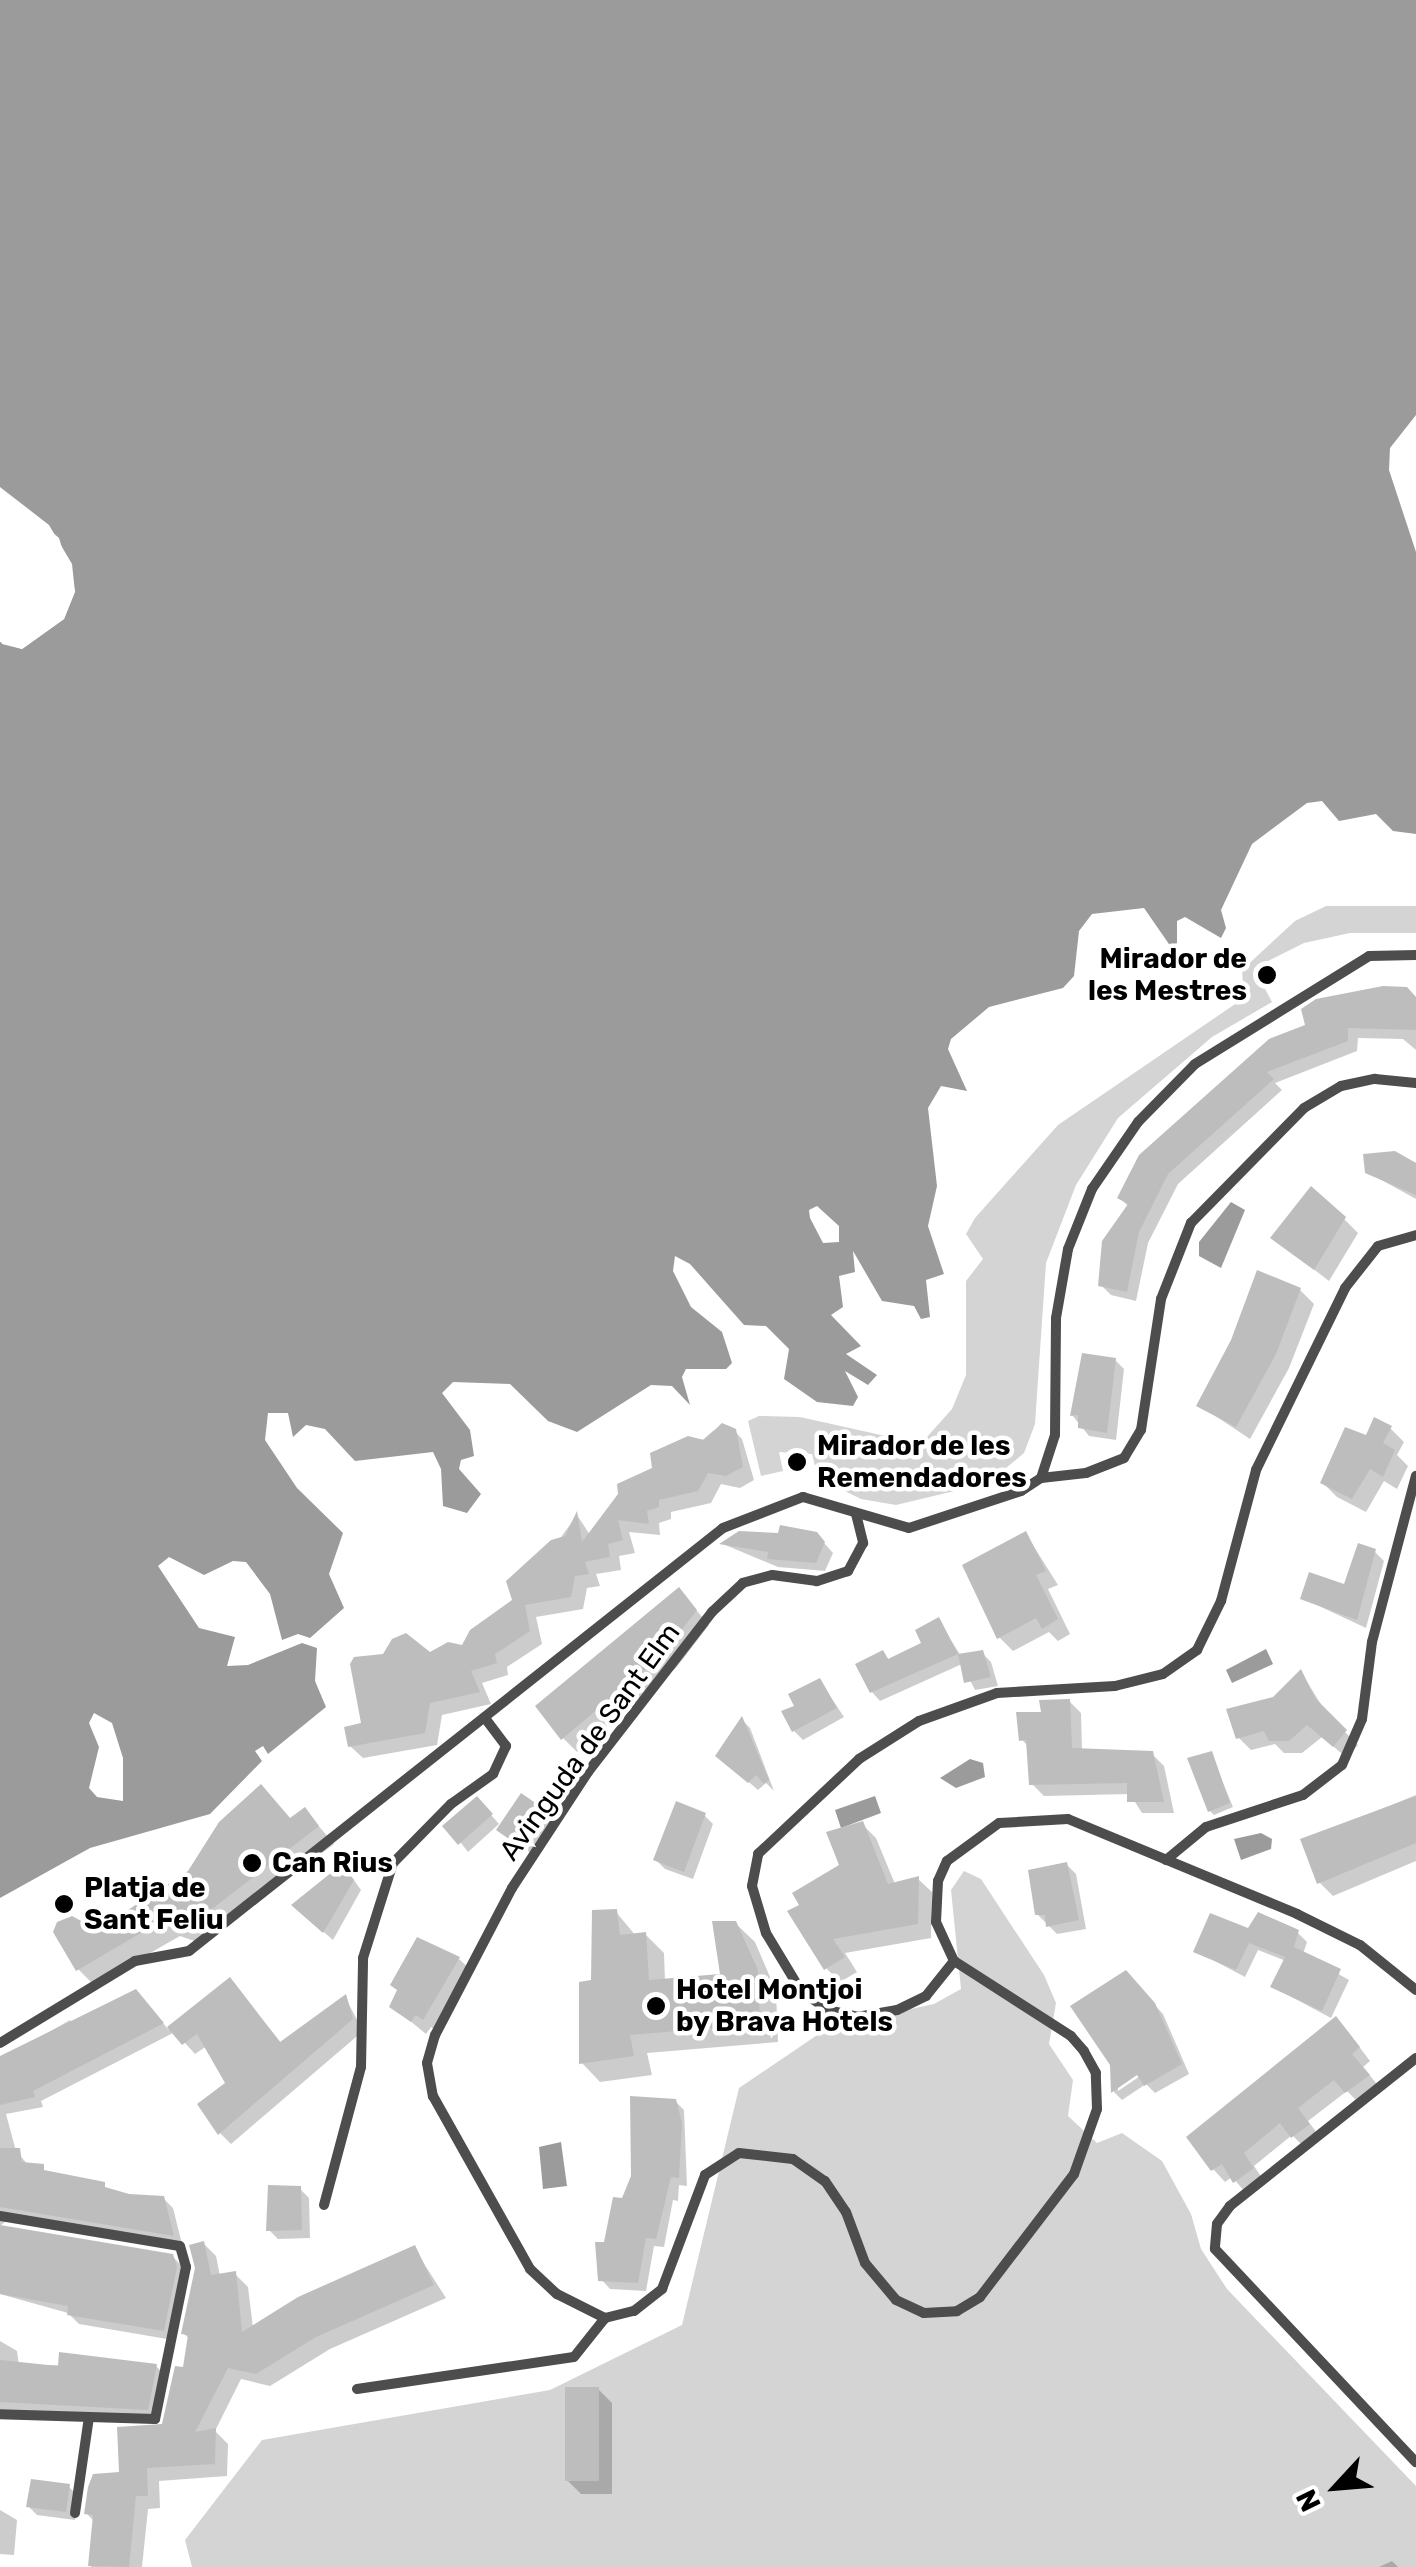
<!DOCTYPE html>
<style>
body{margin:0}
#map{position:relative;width:1416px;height:2567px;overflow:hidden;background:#fff;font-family:Rubik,sans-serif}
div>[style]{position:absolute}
.green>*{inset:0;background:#d4d4d4}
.water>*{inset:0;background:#9b9b9b}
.pier>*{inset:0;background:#fff}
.shadow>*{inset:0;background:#0003}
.building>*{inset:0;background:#bdbdbd}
.minor>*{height:10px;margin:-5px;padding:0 5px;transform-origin:5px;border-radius:5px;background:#4d4d4d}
.dots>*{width:28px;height:28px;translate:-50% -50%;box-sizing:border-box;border:5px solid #fff;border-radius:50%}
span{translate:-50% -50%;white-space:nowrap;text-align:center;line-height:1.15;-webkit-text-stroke:9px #fff;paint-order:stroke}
.poi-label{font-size:28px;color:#000;font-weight:700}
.right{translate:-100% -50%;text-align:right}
.left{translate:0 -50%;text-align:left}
.street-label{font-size:28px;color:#000}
.north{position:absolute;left:1286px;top:2437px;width:100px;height:100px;-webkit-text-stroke:8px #fff;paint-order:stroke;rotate:244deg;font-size:28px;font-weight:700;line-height:40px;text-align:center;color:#000}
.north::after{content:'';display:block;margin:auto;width:35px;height:45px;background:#000;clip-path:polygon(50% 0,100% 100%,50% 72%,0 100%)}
</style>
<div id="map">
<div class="green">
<i style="clip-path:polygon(1326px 906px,1416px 906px,1416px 933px,1350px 933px,1304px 943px,1254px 968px,1272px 1002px,1212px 1037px,1118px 1118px,1076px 1185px,1046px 1263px,1035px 1424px,1024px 1453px,988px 1483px,896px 1505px,861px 1499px,818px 1478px,812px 1454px,779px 1452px,783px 1471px,761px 1476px,748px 1421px,759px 1416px,800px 1417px,899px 1439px,927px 1437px,952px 1409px,966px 1375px,966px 1281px,983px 1259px,966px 1234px,975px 1218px,1058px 1125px,1244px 998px,1242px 970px,1295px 921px)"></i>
<i style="clip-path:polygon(964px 1871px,981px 1879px,1044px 1975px,1056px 2003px,1049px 2044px,1073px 2080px,1068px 2116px,1097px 2143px,1122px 2133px,1162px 2161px,1191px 2214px,1201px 2249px,1227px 2289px,1416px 2486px,1416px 2567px,192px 2567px,185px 2540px,262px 2440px,550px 2390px,682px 2325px,739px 2088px,829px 2027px,934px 2004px,961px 1989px,951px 1890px)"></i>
</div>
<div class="water">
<i style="clip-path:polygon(evenodd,0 0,1416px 0,1416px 415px,1390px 448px,1389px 470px,1416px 552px,1416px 834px,1393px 831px,1376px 814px,1339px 821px,1322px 801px,1307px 803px,1252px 844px,1221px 910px,1226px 928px,1221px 938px,1185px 917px,1177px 921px,1177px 943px,1171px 947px,1144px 908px,1092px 914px,1079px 931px,1074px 976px,1063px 988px,989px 1007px,951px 1039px,948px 1049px,967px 1091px,941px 1086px,928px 1108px,937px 1186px,928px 1226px,944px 1274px,926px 1280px,930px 1317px,921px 1319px,914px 1306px,882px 1301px,853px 1251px,855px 1272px,839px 1276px,843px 1307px,831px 1315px,861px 1346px,846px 1354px,877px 1375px,868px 1385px,845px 1371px,858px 1397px,853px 1406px,817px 1402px,784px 1379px,789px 1349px,766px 1326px,744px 1325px,690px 1264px,675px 1256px,673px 1271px,691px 1307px,722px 1332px,732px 1363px,726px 1369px,686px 1369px,682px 1377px,690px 1405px,672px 1386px,651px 1385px,577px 1432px,548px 1421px,510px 1384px,453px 1382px,442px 1393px,470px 1430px,474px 1456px,461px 1460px,459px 1469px,481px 1494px,467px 1513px,443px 1506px,441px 1469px,433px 1452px,355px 1461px,325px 1429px,306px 1425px,293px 1437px,288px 1413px,268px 1413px,265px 1440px,297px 1488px,343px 1533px,329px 1574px,344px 1608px,310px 1638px,298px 1634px,282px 1640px,270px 1594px,246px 1562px,233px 1561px,204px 1575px,169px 1557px,158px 1566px,199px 1628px,235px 1637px,227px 1666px,248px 1665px,302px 1643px,317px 1648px,315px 1681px,326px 1707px,268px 1754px,263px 1746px,255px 1751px,262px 1761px,210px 1814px,90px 1848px,0 1898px,0 642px,22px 649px,64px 619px,75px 591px,59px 538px,0 487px,0 0,817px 1206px,839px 1226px,839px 1242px,823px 1243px,810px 1218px,809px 1210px,817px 1206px,0 0,94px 1713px,112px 1723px,123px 1758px,123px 1801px,97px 1797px,89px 1788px,99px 1747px,89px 1723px,94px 1713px)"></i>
<i style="clip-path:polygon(1231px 1202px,1245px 1210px,1221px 1268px,1199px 1256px,1199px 1242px)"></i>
<i style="clip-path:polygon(1266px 1649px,1273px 1664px,1232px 1683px,1226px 1670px)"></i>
<i style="clip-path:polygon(970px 1759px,983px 1763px,985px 1777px,956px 1788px,940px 1778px)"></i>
<i style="clip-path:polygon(875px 1796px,881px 1813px,841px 1828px,835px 1810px)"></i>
<i style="clip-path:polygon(1261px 1833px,1272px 1839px,1271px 1849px,1241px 1860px,1234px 1839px)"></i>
<i style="clip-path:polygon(561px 2142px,567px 2186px,543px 2189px,539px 2147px)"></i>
</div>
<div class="pier">
<i style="clip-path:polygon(0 487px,49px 525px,72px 564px,75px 592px,64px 619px,22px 649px,2px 644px,0 637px,22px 644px,60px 616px,70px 591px,67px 566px,46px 528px)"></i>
</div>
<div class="shadow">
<i style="clip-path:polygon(1416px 999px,1416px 1050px,1403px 1039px,1358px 1038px,1357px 1051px,1275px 1083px,1282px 1090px,1178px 1184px,1148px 1243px,1136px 1301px,1111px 1295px,1101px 1285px,1129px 1207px,1120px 1198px,1270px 1041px)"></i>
<i style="clip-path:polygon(1394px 1154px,1416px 1163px,1416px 1199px,1367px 1172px)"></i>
<i style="clip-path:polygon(1344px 1219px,1358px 1233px,1329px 1281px,1273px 1238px)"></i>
<i style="clip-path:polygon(1300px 1290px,1314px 1304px,1289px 1368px,1250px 1439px,1199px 1405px)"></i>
<i style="clip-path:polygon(1115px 1360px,1124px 1369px,1116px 1440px,1089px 1436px,1072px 1415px)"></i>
<i style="clip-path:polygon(730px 1426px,742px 1439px,754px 1480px,740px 1488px,721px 1484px,711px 1503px,671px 1512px,671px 1519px,659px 1523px,660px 1535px,629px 1532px,635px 1553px,619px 1556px,621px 1570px,596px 1574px,600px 1586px,587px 1588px,583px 1609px,536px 1617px,542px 1644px,507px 1667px,508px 1675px,482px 1683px,491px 1704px,442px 1715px,437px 1745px,363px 1758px,350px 1746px,430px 1655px,463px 1648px,515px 1601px,577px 1515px,590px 1535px,713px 1431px)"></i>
<i style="clip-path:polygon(1390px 1428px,1404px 1442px,1397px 1455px,1408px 1466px,1397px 1489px,1384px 1481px,1366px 1512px,1337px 1497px,1323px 1483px,1368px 1439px)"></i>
<i style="clip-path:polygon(816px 1534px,833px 1553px,825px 1571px,778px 1567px,723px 1544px)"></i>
<i style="clip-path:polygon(1026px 1534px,1058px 1585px,1048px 1589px,1070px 1634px,1058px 1641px,1049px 1632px,1013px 1651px,999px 1637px)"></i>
<i style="clip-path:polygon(1375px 1552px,1384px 1561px,1366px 1628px,1302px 1598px,1346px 1587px)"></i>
<i style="clip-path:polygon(679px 1590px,709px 1625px,676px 1668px,577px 1752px,563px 1738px)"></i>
<i style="clip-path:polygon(938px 1620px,961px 1656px,982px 1653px,991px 1662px,998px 1686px,975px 1690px,962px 1664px,880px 1701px,872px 1692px,883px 1653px,890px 1661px,924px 1644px)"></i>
<i style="clip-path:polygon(1301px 1672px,1327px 1714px,1358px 1745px,1347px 1758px,1322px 1737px,1302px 1753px,1284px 1753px,1275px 1744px,1251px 1750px,1238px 1737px)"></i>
<i style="clip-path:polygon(820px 1681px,844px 1717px,803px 1740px,794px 1731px)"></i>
<i style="clip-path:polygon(1069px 1701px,1081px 1713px,1082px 1751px,1152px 1754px,1164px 1766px,1174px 1813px,1142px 1813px,1130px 1794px,1044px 1796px,1032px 1784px,1029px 1747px,1022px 1740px)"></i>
<i style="clip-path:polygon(742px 1720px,750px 1728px,774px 1791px,766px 1783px,758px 1790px,728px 1764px)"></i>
<i style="clip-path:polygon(1211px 1754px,1233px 1807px,1214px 1815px,1210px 1811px)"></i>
<i style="clip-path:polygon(1416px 1795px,1416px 1861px,1333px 1896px,1319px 1882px,1303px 1841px)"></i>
<i style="clip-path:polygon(477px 1799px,499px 1824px,468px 1852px,447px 1825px)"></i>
<i style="clip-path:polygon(305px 1810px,334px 1844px,203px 1944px,180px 1936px,94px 1985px,78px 1969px,85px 1926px,92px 1922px,100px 1931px)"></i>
<i style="clip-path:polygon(545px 1812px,554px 1821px,532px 1854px,499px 1830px)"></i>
<i style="clip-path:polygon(704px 1815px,713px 1824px,693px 1879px,665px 1869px,656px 1860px)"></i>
<i style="clip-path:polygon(862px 1824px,876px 1838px,895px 1884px,918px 1879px,932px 1892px,931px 1938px,845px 1953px,857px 1972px,840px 1982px,826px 1968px,803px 1906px,843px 1866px)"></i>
<i style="clip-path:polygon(1067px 1865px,1076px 1874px,1086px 1929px,1057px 1934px,1037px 1914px)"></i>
<i style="clip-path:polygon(351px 1876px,361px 1890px,333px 1940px,303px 1914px)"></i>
<i style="clip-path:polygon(616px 1912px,636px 1936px,645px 1934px,664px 1953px,665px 1981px,723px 1976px,735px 1923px,755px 1942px,776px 1991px,778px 2042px,647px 2053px,652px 2075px,600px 2082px,582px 2063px,594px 1982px)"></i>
<i style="clip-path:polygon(1249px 1931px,1298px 1933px,1307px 1942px,1303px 1954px,1349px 1980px,1331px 2018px,1273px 1987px,1286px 1961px,1258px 1950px,1245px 1977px,1196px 1951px)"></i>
<i style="clip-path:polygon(459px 1959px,473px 1972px,438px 2032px,431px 2027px,426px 2034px,392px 2006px)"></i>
<i style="clip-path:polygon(evenodd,1125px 1974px,1163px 2014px,1189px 2074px,1155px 2093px,1146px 2084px,1122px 2100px,1114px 2092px,1113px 2064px,1125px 1974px,1146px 2066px,1149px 2070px,1118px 2091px,1118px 2085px,1146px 2066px)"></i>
<i style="clip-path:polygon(230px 1980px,282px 2044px,345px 1997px,363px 2031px,231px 2144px,220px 2133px,228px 2084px,207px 2046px,195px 2054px,175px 2032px,41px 2101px,43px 2107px,6px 2114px,16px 2151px,30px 2167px,129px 2196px,163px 2198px,173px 2208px,182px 2244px,12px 2216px,0 2226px,0 2060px,70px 2020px,75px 2025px,145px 2002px,168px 2029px)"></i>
<i style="clip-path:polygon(1348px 2032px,1370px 2061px,1363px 2067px,1380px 2088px,1359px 2103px,1347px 2091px,1308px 2121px,1320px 2137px,1305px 2148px,1292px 2135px,1254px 2166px,1264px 2181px,1247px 2194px,1232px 2177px,1225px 2182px,1213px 2169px)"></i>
<i style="clip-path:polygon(675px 2101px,684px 2110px,687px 2186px,679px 2185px,678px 2201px,673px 2200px,664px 2247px,654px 2246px,646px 2291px,610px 2289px,601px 2279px,606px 2245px)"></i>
<i style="clip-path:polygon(300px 2189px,309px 2198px,310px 2238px,278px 2239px,269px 2230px)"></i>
<i style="clip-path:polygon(0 2227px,172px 2256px,182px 2266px,173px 2340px,79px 2324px,68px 2313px,0 2294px)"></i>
<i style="clip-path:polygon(203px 2243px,216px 2256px,220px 2276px,235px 2274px,248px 2287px,253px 2328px,414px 2248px,446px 2298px,330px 2349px,270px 2386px,241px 2379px,215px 2431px,228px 2444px,227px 2476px,159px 2481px,160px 2508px,148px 2509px,142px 2567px,91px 2567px,95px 2522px,86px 2513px,163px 2427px,185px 2370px,190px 2339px,184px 2334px)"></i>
<i style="clip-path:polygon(0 2341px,17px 2351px,19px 2365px,156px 2366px,166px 2376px,157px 2419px,0 2410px)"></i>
<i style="clip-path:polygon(598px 2389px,612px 2403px,612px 2494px,581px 2494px,567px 2480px)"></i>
<i style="clip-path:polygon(69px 2487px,78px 2496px,75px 2520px,37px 2515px,28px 2506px)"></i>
<i style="clip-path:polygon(0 2510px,17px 2520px,14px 2555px,0 2554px)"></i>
<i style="clip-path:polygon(1392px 2561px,1398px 2567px,1379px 2567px)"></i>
</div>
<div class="building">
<i style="clip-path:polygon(1383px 986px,1407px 987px,1416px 997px,1416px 1030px,1348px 1028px,1348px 1041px,1267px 1072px,1274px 1079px,1168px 1174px,1139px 1232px,1127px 1292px,1098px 1286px,1102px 1241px,1128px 1204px,1117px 1198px,1139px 1155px,1269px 1039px,1305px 1025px,1301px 1009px,1316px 999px)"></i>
<i style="clip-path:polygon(1395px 1151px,1416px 1163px,1416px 1195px,1365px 1173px,1363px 1154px)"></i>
<i style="clip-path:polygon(1311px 1186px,1346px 1217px,1314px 1270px,1270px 1238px)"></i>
<i style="clip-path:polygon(1257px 1270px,1301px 1288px,1276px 1354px,1236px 1427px,1196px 1406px,1231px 1340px)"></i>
<i style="clip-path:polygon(1082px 1353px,1116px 1358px,1107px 1433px,1078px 1428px,1078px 1415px,1070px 1416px)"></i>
<i style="clip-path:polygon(1374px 1417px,1392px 1426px,1383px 1443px,1395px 1450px,1383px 1477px,1370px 1469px,1352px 1499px,1320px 1483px,1345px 1427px,1366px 1435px)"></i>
<i style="clip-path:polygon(722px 1423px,736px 1429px,743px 1467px,726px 1476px,708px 1473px,698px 1491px,659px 1500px,659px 1507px,647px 1511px,649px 1524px,618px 1520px,623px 1540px,608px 1544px,610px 1557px,585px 1562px,589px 1574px,575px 1576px,571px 1597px,525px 1605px,530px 1631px,495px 1654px,497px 1663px,471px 1671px,480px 1692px,430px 1703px,425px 1733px,348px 1747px,344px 1727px,361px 1723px,350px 1664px,354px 1657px,383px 1654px,392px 1639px,406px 1633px,430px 1652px,448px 1642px,462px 1645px,470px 1630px,512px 1600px,506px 1581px,551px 1540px,565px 1536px,577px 1511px,582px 1542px,618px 1494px,617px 1484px,652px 1468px,650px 1453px,688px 1436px,704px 1440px)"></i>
<i style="clip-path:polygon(780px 1525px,817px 1532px,825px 1542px,816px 1563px,767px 1559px,768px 1552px,719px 1544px,739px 1531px,778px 1533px)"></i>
<i style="clip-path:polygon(1026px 1531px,1046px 1571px,1036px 1575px,1058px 1619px,1042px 1629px,1036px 1618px,997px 1639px,962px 1565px)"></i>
<i style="clip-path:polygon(1358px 1543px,1376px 1549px,1357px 1620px,1300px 1599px,1309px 1572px,1344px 1584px)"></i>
<i style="clip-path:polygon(679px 1587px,697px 1610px,663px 1654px,561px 1740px,535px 1706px)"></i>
<i style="clip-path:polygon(939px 1617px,958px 1654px,983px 1650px,991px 1677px,964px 1683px,958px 1654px,870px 1693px,855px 1664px,883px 1650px,888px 1659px,921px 1643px,915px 1630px)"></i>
<i style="clip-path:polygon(1301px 1669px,1315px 1698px,1347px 1730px,1333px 1747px,1307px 1725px,1289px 1741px,1269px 1741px,1264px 1731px,1236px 1739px,1226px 1709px,1273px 1697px)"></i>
<i style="clip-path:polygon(820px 1678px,837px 1708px,792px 1732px,781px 1711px,794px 1706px,788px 1694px)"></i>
<i style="clip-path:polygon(1070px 1699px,1072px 1748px,1153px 1751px,1164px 1802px,1127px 1802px,1127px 1783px,1029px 1785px,1026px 1740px,1019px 1741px,1016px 1712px,1041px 1712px,1039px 1700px)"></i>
<i style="clip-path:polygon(742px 1716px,769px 1780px,764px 1784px,756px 1775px,748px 1783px,715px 1756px)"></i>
<i style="clip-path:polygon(1212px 1751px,1230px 1803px,1208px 1812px,1187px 1758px)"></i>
<i style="clip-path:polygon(261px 1784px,290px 1818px,305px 1807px,319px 1826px,185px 1930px,179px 1921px,163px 1920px,76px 1971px,53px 1932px,57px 1922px,72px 1916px,85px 1923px,92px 1919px,97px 1930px,188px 1871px,219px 1822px)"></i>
<i style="clip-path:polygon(521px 1793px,547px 1811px,522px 1848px,496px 1830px)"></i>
<i style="clip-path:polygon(477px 1796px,493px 1814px,458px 1845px,442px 1826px)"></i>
<i style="clip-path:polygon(1416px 1796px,1416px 1843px,1317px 1884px,1300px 1839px)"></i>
<i style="clip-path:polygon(676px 1801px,706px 1813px,684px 1872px,653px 1860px)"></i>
<i style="clip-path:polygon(863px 1821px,888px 1884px,919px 1876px,918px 1924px,833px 1939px,845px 1957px,824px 1970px,787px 1911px,799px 1905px,792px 1893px,839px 1865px,826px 1832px)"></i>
<i style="clip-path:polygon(1067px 1862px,1079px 1920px,1046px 1927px,1045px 1915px,1035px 1915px,1028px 1870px)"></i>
<i style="clip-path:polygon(342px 1864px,354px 1880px,323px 1933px,291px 1905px)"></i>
<i style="clip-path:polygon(617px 1909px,620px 1935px,646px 1932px,649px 1980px,720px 1974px,712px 1921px,736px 1921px,758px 1970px,760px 2024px,630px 2035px,634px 2056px,579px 2064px,579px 1982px,591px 1980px,592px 1910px)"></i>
<i style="clip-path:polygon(1258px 1912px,1299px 1930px,1294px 1947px,1341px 1969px,1322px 2011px,1270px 1987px,1285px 1957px,1249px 1943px,1236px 1970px,1193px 1952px,1210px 1913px,1248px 1928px)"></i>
<i style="clip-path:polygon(417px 1937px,460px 1957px,423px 2020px,416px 2015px,411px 2022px,389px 2007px,397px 1990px,390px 1985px)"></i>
<i style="clip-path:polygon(1126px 1970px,1155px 2003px,1182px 2064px,1144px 2086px,1137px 2075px,1111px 2093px,1110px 2065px,1070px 2006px)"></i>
<i style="clip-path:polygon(230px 1977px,280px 2042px,346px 1994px,353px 2019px,218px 2135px,197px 2104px,225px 2083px,197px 2034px,182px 2045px,167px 2027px)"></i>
<i style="clip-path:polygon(136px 1989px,164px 2023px,33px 2091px,35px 2097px,0 2105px,0 2056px)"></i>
<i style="clip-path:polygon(1336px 2016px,1360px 2047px,1352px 2054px,1370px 2075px,1345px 2093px,1334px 2080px,1298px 2108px,1310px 2124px,1291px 2138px,1280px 2123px,1244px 2153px,1254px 2168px,1233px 2183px,1222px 2164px,1211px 2171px,1186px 2137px)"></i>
<i style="clip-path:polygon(630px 2096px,676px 2099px,682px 2123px,679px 2178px,671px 2177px,656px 2239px,646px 2238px,638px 2283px,598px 2281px,595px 2242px,604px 2242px,613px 2197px,622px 2198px,631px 2176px)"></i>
<i style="clip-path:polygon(0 2148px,20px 2148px,22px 2162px,44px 2164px,44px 2170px,105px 2182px,105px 2187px,129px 2194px,164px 2196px,174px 2236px,0 2207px)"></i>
<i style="clip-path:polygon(268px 2185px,301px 2186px,302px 2230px,266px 2231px)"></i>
<i style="clip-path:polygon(0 2225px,173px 2254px,177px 2267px,164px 2331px,67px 2315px,68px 2306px,0 2294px)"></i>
<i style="clip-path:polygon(204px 2241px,211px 2275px,236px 2271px,242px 2332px,298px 2297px,415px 2245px,434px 2285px,316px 2337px,256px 2374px,228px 2368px,195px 2432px,216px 2428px,215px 2464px,147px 2468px,148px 2496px,136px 2496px,129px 2567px,88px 2566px,93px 2515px,84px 2514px,88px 2487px,93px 2474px,119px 2472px,117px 2427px,162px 2424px,175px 2366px,183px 2367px,188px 2335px,181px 2334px,195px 2268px,189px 2245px)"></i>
<i style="clip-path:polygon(59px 2352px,157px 2364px,148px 2410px,0 2402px,0 2360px,58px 2366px)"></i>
<i style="clip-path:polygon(565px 2387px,599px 2387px,599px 2481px,565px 2481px)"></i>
<i style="clip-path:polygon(31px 2479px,70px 2484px,66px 2512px,26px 2507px)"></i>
</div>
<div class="minor">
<i style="left:1041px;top:1478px;width:45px;rotate:-6.3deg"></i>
<i style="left:1086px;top:1473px;width:41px;rotate:-21.5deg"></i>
<i style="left:1124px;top:1458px;width:33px;rotate:-59deg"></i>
<i style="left:1141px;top:1430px;width:133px;rotate:-81.3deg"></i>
<i style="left:1161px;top:1299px;width:82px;rotate:-68.5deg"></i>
<i style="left:1191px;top:1223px;width:161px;rotate:-45.5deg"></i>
<i style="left:1304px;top:1108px;width:43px;rotate:-30.7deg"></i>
<i style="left:1341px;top:1086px;width:35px;rotate:-12deg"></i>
<i style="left:1375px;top:1079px;width:41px;rotate:5.6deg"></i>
<i style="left:856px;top:1514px;width:30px;rotate:76deg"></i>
<i style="left:863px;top:1543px;width:32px;rotate:118deg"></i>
<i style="left:848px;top:1571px;width:33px;rotate:162deg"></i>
<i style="left:817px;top:1581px;width:45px;rotate:-172.4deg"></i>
<i style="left:772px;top:1575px;width:30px;rotate:165deg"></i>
<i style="left:743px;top:1583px;width:42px;rotate:136.9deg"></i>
<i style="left:712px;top:1612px;width:202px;rotate:127.8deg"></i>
<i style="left:588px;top:1772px;width:139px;rotate:123.2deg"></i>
<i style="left:512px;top:1888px;width:166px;rotate:117.6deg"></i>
<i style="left:435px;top:2035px;width:29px;rotate:106deg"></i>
<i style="left:427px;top:2063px;width:34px;rotate:80deg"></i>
<i style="left:433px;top:2096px;width:198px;rotate:60.7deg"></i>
<i style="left:530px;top:2269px;width:37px;rotate:43deg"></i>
<i style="left:557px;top:2294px;width:54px;rotate:26.6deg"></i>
<i style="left:605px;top:2318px;width:30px;rotate:-14deg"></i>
<i style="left:634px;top:2311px;width:36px;rotate:-38deg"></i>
<i style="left:662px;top:2289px;width:122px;rotate:-69.3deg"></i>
<i style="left:705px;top:2175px;width:40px;rotate:-32.9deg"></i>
<i style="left:739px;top:2153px;width:54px;rotate:6.3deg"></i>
<i style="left:793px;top:2159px;width:39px;rotate:35deg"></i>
<i style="left:825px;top:2181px;width:37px;rotate:56deg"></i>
<i style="left:846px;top:2212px;width:54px;rotate:69.6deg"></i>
<i style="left:865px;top:2263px;width:48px;rotate:50deg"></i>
<i style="left:896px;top:2300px;width:31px;rotate:25deg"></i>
<i style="left:924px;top:2313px;width:33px;rotate:-3deg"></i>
<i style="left:957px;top:2311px;width:27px;rotate:-31deg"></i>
<i style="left:980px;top:2297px;width:155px;rotate:-52.6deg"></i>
<i style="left:1074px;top:2174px;width:69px;rotate:-70.5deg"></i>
<i style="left:1097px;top:2109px;width:36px;rotate:-92deg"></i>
<i style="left:1096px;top:2073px;width:25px;rotate:-119deg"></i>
<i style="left:1084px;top:2051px;width:20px;rotate:-131deg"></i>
<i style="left:1071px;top:2036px;width:139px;rotate:-147.3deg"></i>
<i style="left:954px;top:1961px;width:43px;rotate:-114.8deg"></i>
<i style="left:936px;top:1922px;width:41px;rotate:-87.2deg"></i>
<i style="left:938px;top:1881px;width:22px;rotate:-66deg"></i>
<i style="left:947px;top:1861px;width:64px;rotate:-36.2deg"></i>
<i style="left:999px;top:1823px;width:69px;rotate:-3.3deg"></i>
<i style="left:1068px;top:1819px;width:248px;rotate:22.5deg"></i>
<i style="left:1297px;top:1914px;width:70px;rotate:26.2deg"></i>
<i style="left:1360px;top:1945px;width:72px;rotate:38.8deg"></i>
<i style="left:1166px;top:1860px;width:52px;rotate:-39.5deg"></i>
<i style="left:1206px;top:1827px;width:102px;rotate:-18.3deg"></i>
<i style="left:1303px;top:1795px;width:49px;rotate:-37.6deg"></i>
<i style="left:1342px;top:1765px;width:50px;rotate:-66.5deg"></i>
<i style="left:1362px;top:1719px;width:78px;rotate:-82.6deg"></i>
<i style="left:1372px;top:1642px;width:172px;rotate:-75.2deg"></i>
<i style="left:954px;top:1961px;width:45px;rotate:128.7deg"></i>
<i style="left:926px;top:1996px;width:32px;rotate:154deg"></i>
<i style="left:897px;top:2010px;width:39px;rotate:170deg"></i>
<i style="left:859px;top:2017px;width:31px;rotate:-167deg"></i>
<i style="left:829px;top:2010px;width:34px;rotate:-146deg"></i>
<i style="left:801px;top:1991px;width:68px;rotate:-121.1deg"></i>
<i style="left:766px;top:1933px;width:49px;rotate:-106.6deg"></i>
<i style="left:752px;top:1886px;width:33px;rotate:-79deg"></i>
<i style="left:758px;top:1854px;width:139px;rotate:-43.2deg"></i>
<i style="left:859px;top:1759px;width:71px;rotate:-32.3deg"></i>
<i style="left:919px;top:1721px;width:83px;rotate:-19.7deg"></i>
<i style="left:997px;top:1693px;width:118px;rotate:-3.4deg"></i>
<i style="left:1115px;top:1686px;width:49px;rotate:-14deg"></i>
<i style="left:1163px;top:1674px;width:42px;rotate:-35.2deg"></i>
<i style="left:1197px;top:1650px;width:55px;rotate:-63.9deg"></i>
<i style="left:1221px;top:1601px;width:136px;rotate:-75deg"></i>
<i style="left:1256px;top:1470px;width:203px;rotate:-63.9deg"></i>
<i style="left:1345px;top:1288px;width:53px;rotate:-51.8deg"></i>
<i style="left:1378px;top:1246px;width:40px;rotate:-16deg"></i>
<i style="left:0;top:2043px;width:158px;rotate:-31.3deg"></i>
<i style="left:135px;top:1961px;width:55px;rotate:-10.5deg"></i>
<i style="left:189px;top:1951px;width:681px;rotate:-38.38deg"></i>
<i style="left:723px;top:1528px;width:86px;rotate:-21.2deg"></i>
<i style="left:803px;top:1497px;width:110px;rotate:16.3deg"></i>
<i style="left:909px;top:1528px;width:118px;rotate:-18.3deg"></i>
<i style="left:1021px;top:1491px;width:24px;rotate:-33deg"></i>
<i style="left:1041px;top:1478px;width:45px;rotate:-72deg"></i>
<i style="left:1055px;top:1435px;width:117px;rotate:-89.5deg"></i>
<i style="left:1056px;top:1318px;width:70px;rotate:-80.1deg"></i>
<i style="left:1068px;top:1249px;width:65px;rotate:-68.2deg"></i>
<i style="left:1092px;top:1189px;width:81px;rotate:-55.5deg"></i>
<i style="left:1138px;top:1122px;width:81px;rotate:-45.5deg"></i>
<i style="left:1195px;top:1064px;width:205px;rotate:-31.8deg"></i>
<i style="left:1369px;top:956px;width:47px;rotate:-1.2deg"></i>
<i style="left:1416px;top:2058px;width:238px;rotate:141.5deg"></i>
<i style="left:1230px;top:2206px;width:22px;rotate:126deg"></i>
<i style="left:1217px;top:2224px;width:25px;rotate:95deg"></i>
<i style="left:1215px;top:2249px;width:293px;rotate:46.7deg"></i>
<i style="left:324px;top:2205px;width:143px;rotate:-75deg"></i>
<i style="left:361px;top:2067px;width:109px;rotate:-88.9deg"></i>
<i style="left:363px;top:1958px;width:100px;rotate:-72.5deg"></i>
<i style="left:393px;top:1863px;width:83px;rotate:-45.5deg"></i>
<i style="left:451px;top:1804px;width:52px;rotate:-35.5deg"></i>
<i style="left:493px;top:1774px;width:31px;rotate:-65deg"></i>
<i style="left:506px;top:1746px;width:35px;rotate:-127deg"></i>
<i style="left:0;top:2216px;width:182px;rotate:9.5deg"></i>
<i style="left:180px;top:2246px;width:22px;rotate:74deg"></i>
<i style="left:186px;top:2267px;width:155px;rotate:101.5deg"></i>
<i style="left:155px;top:2419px;width:155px;rotate:-178.2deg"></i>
<i style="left:357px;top:2389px;width:219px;rotate:-8.4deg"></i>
<i style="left:574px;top:2357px;width:50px;rotate:-51.5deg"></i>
<i style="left:75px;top:2513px;width:97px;rotate:-81.7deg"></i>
</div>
<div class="dots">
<i style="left:1267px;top:975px;background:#000"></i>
<i style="left:797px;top:1462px;background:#000"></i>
<i style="left:252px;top:1863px;background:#000"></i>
<i style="left:64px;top:1904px;background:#000"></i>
<i style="left:656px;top:2006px;background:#000"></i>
</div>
<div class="poi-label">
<span class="right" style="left:1247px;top:975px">Mirador de<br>les Mestres</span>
<span class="left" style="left:817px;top:1462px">Mirador de les<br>Remendadores</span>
<span class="left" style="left:272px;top:1863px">Can Rius</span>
<span class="left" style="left:84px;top:1904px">Platja de<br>Sant Feliu</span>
<span class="left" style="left:676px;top:2006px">Hotel Montjoi<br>by Brava Hotels</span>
</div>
<div class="street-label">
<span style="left:590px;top:1742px;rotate:-54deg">Avinguda de Sant Elm</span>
</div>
<div class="north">N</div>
</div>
